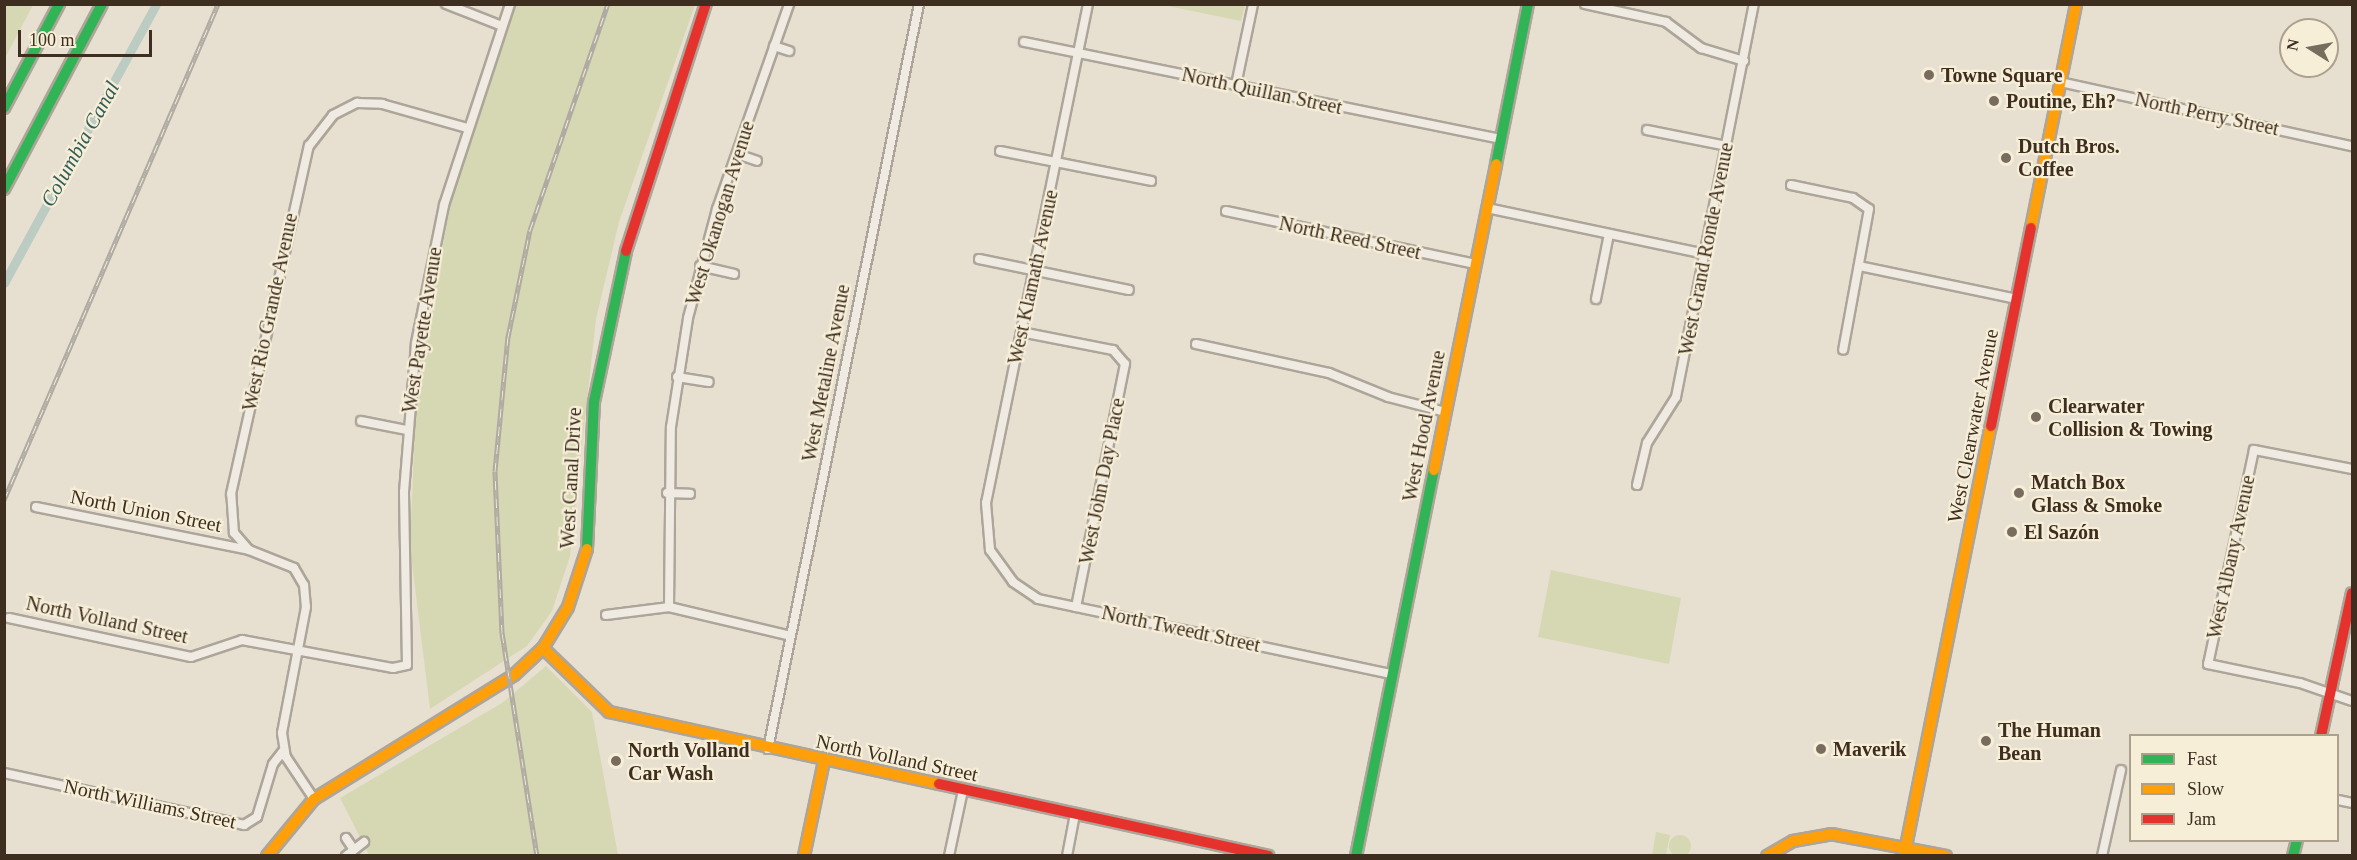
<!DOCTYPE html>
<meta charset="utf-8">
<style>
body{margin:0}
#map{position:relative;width:2357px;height:860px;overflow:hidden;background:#e7e0d1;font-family:Georgia,serif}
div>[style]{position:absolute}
.green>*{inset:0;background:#d6d7b3}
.round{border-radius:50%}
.canal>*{height:9px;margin:-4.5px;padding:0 4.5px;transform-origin:4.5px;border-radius:4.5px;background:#bcccc2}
.roads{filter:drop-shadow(2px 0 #ada599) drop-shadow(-2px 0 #ada599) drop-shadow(0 2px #ada599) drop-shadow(0 -2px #ada599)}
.street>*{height:8px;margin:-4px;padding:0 4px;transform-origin:4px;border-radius:4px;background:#efebe3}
.fast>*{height:10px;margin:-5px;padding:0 5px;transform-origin:5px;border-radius:5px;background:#30b455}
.slow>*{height:10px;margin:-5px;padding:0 5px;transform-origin:5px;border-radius:5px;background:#ff9f0a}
.jam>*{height:10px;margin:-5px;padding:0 5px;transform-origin:5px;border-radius:5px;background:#e5322d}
.rail>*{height:5px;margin-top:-2.5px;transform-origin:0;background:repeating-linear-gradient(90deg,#f7eed8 0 9px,#afaaa2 0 18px);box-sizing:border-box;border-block:2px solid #afaaa2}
.dots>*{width:16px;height:16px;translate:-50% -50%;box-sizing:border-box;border:3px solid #f7eed8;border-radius:50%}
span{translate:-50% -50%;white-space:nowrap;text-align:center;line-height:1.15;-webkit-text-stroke:4.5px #f7eed8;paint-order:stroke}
.poi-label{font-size:20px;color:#3d2e20;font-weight:700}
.left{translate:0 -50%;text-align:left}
.street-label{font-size:20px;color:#3d2e20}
.water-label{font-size:21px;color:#2f5d5a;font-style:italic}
.frame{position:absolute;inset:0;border:6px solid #3d2e20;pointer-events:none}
.legend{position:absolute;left:2129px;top:734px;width:210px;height:108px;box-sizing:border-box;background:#f7eed8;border:2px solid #ada18e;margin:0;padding:8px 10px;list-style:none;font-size:18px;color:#3d2e20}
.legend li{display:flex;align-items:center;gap:12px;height:30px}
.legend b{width:30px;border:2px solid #ada18e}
.north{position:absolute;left:2279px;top:18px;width:60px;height:60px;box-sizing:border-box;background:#f7eed8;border:2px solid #ada18e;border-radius:50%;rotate:281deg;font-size:16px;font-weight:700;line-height:24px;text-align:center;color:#3d2e20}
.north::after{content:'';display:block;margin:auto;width:21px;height:27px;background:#786c5e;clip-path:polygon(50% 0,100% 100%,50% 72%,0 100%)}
.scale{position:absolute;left:18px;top:30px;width:134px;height:27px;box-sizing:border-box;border:3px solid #3d2e20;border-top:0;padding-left:8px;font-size:18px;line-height:21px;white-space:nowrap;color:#3d2e20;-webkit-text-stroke:4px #f7eed8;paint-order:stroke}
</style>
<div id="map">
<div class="green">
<i style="clip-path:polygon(5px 4px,33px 5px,5px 58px,4px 5px)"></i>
<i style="clip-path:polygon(516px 5px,695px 5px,619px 222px,596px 319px,570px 556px,552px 611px,527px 646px,430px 709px,410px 547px,417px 378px,452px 198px)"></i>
<i style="clip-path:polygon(1163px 5px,1245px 5px,1241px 21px)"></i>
<i style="clip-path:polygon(1551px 570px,1681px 598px,1669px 664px,1538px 637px)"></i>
<i style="clip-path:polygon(546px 666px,592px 712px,618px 855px,369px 855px,340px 798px,502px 703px)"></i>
<i style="clip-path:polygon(1656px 832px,1670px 835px,1666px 855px,1652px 855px)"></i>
<i class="round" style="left:1669px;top:835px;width:22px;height:22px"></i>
</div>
<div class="canal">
<i style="left:4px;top:283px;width:318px;rotate:-61.4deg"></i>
</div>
<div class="roads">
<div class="street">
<i style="left:446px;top:4px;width:60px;rotate:21.4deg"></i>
<i style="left:1088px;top:4px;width:509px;rotate:101.55deg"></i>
<i style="left:986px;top:503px;width:47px;rotate:85.1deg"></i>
<i style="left:990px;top:550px;width:39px;rotate:54deg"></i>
<i style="left:1013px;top:582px;width:30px;rotate:34deg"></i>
<i style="left:1038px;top:599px;width:362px;rotate:12deg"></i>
<i style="left:1585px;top:4px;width:83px;rotate:12.5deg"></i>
<i style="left:1666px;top:22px;width:44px;rotate:36.6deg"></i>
<i style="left:1701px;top:48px;width:45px;rotate:16.8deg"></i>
<i style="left:1024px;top:42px;width:487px;rotate:11.5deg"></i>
<i style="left:774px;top:46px;width:16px;rotate:18deg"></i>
<i style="left:2060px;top:82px;width:299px;rotate:12.4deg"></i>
<i style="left:1236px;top:85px;width:83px;rotate:-78.1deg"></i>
<i style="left:1647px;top:130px;width:82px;rotate:11.3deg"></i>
<i style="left:1000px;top:151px;width:154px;rotate:11.2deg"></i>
<i style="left:737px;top:154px;width:21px;rotate:19deg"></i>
<i style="left:1791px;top:185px;width:63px;rotate:11.8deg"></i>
<i style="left:1853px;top:198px;width:19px;rotate:35deg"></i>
<i style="left:1869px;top:209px;width:143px;rotate:100.4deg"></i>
<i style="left:1487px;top:208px;width:223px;rotate:11.9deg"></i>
<i style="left:1226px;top:211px;width:255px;rotate:12deg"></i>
<i style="left:979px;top:259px;width:153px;rotate:11.7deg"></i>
<i style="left:700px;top:266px;width:35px;rotate:13deg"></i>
<i style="left:1859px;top:266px;width:161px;rotate:11.8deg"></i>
<i style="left:1596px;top:299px;width:66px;rotate:-78.7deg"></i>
<i style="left:1021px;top:332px;width:94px;rotate:11.1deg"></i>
<i style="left:1113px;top:350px;width:18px;rotate:49deg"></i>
<i style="left:1125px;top:364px;width:248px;rotate:101.4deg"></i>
<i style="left:1196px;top:344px;width:136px;rotate:12.3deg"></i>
<i style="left:1329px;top:373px;width:64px;rotate:22.1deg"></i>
<i style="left:1388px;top:397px;width:59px;rotate:14.7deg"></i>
<i style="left:677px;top:377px;width:32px;rotate:9deg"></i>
<i style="left:361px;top:421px;width:47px;rotate:11.1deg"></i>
<i style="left:2352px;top:469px;width:100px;rotate:-169deg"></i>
<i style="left:2254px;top:450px;width:219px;rotate:102.1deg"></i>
<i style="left:2208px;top:664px;width:94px;rotate:11.7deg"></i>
<i style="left:2300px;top:683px;width:55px;rotate:19.1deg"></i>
<i style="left:1637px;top:485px;width:43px;rotate:-76.6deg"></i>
<i style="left:1647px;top:443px;width:54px;rotate:-57.8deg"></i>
<i style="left:1676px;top:397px;width:401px;rotate:-78.8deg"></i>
<i style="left:667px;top:493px;width:23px;rotate:2deg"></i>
<i style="left:36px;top:507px;width:217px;rotate:11.4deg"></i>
<i style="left:249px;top:550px;width:48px;rotate:21.8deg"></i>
<i style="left:294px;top:568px;width:20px;rotate:60deg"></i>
<i style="left:304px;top:585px;width:22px;rotate:85deg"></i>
<i style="left:306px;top:607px;width:128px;rotate:100.8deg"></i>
<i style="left:282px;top:733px;width:24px;rotate:81deg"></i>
<i style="left:286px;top:757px;width:50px;rotate:56.3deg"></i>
<i style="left:249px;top:550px;width:23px;rotate:-131deg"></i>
<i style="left:234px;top:533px;width:39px;rotate:-94deg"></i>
<i style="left:231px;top:494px;width:357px;rotate:-77.4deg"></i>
<i style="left:309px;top:146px;width:39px;rotate:-52deg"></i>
<i style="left:333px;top:115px;width:27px;rotate:-27deg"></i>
<i style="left:357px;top:103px;width:25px;rotate:2deg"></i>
<i style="left:382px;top:104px;width:88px;rotate:15.8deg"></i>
<i style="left:669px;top:607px;width:180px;rotate:-89.4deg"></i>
<i style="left:671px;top:427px;width:110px;rotate:-81.1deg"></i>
<i style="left:688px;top:318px;width:113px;rotate:-75.1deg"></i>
<i style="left:717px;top:209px;width:217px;rotate:-70.6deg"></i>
<i style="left:606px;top:615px;width:64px;rotate:-7.2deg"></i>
<i style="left:669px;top:607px;width:125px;rotate:13.4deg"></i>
<i style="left:9px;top:618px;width:186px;rotate:12.1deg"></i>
<i style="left:191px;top:657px;width:54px;rotate:-18.4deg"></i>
<i style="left:242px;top:640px;width:154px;rotate:10.5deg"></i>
<i style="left:393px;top:668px;width:14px;rotate:-12deg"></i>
<i style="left:407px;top:665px;width:173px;rotate:-91deg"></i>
<i style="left:404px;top:492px;width:149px;rotate:-85.4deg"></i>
<i style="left:416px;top:343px;width:141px;rotate:-78.5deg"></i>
<i style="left:444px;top:205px;width:212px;rotate:-71.8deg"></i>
<i style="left:768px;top:749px;width:760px;rotate:-78.54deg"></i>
<i style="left:4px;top:773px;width:246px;rotate:12.2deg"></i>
<i style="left:244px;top:825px;width:15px;rotate:-32deg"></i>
<i style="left:257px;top:817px;width:55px;rotate:-73.2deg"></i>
<i style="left:273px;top:764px;width:18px;rotate:-52deg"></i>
<i style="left:2338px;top:800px;width:14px;rotate:12deg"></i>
<i style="left:346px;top:838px;width:14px;rotate:56deg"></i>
<i style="left:346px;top:856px;width:23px;rotate:-38deg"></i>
<i style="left:949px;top:856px;width:67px;rotate:-78deg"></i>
<i style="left:1067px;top:856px;width:43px;rotate:-79.2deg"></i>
<i style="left:2102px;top:856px;width:88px;rotate:-77.5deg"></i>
</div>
<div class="fast">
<i style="left:4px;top:108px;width:118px;rotate:-62.1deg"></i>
<i style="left:1496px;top:164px;width:163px;rotate:-78.7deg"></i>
<i style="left:4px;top:189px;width:209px;rotate:-62.1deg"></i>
<i style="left:587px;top:549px;width:147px;rotate:-87.3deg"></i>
<i style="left:594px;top:402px;width:154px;rotate:-78deg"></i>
<i style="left:1356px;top:856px;width:394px;rotate:-78.6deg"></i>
<i style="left:2293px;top:856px;width:16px;rotate:-76deg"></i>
</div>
<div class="slow">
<i style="left:2031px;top:228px;width:228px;rotate:-78.6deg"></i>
<i style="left:1434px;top:470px;width:312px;rotate:-78.5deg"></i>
<i style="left:543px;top:648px;width:92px;rotate:44.1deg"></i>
<i style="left:609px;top:712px;width:338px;rotate:12.3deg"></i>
<i style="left:267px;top:856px;width:74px;rotate:-50.5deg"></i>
<i style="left:314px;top:799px;width:235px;rotate:-31.8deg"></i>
<i style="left:514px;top:675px;width:40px;rotate:-43deg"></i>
<i style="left:543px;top:648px;width:48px;rotate:-58.6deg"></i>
<i style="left:568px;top:607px;width:61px;rotate:-71.9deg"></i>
<i style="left:804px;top:856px;width:97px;rotate:-78.1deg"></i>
<i style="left:1767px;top:856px;width:30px;rotate:-30deg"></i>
<i style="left:1793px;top:841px;width:39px;rotate:-10deg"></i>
<i style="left:1831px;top:834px;width:117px;rotate:10.8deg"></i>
<i style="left:1904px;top:856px;width:439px;rotate:-78.6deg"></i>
</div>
<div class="jam">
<i style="left:626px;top:251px;width:260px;rotate:-72.1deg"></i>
<i style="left:1991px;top:426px;width:202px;rotate:-78.6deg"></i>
<i style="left:2321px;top:736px;width:146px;rotate:-77.8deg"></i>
<i style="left:939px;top:784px;width:337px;rotate:12.3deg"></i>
</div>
</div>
<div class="rail">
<i style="left:4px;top:500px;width:540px;rotate:-66.66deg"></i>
<i style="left:537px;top:856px;width:226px;rotate:-98.9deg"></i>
<i style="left:502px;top:633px;width:162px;rotate:-92.5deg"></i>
<i style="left:495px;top:471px;width:135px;rotate:-84.5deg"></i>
<i style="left:508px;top:337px;width:109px;rotate:-78.4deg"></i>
<i style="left:530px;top:230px;width:239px;rotate:-71deg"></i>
</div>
<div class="dots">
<i style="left:1929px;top:75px;background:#786c5e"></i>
<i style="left:1994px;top:101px;background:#786c5e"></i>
<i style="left:2006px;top:158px;background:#786c5e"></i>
<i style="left:2036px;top:417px;background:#786c5e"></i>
<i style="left:2019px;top:493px;background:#786c5e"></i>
<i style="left:2012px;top:532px;background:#786c5e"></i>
<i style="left:1986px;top:741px;background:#786c5e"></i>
<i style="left:1821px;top:749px;background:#786c5e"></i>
<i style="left:616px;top:761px;background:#786c5e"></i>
</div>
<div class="poi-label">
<span class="left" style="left:1941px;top:75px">Towne Square</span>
<span class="left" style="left:2006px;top:101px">Poutine, Eh?</span>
<span class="left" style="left:2018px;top:158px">Dutch Bros.<br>Coffee</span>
<span class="left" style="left:2048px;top:418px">Clearwater<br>Collision &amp; Towing</span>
<span class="left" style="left:2031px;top:494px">Match Box<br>Glass &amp; Smoke</span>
<span class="left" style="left:2024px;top:532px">El Sazón</span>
<span class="left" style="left:1998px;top:742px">The Human<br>Bean</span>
<span class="left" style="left:1833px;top:749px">Maverik</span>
<span class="left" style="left:628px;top:762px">North Volland<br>Car Wash</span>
</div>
<div class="street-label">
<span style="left:1262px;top:91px;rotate:12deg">North Quillan Street</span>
<span style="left:2207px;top:114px;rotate:12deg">North Perry Street</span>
<span style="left:720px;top:213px;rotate:-73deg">West Okanogan Avenue</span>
<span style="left:1350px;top:238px;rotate:12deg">North Reed Street</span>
<span style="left:1706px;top:249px;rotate:-79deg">West Grand Ronde Avenue</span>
<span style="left:1033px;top:277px;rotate:-78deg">West Klamath Avenue</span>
<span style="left:270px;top:312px;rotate:-78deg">West Rio Grande Avenue</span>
<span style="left:422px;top:330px;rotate:-81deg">West Payette Avenue</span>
<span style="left:826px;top:373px;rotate:-79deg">West Metaline Avenue</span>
<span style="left:1424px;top:426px;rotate:-79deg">West Hood Avenue</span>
<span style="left:1973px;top:426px;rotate:-79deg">West Clearwater Avenue</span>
<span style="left:571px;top:478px;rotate:-87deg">West Canal Drive</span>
<span style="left:1102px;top:481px;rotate:-79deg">West John Day Place</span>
<span style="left:146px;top:511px;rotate:11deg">North Union Street</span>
<span style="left:2231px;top:557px;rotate:-78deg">West Albany Avenue</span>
<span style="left:107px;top:620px;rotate:12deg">North Volland Street</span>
<span style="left:1181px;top:629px;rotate:12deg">North Tweedt Street</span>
<span style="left:897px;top:758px;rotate:12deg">North Volland Street</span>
<span style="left:150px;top:804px;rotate:12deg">North Williams Street</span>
</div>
<div class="water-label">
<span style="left:80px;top:144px;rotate:-61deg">Columbia Canal</span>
</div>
<div class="frame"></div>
<ul class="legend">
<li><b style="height:8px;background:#30b455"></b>Fast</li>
<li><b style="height:8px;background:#ff9f0a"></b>Slow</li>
<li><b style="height:8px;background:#e5322d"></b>Jam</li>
</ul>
<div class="north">N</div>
<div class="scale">100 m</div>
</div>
